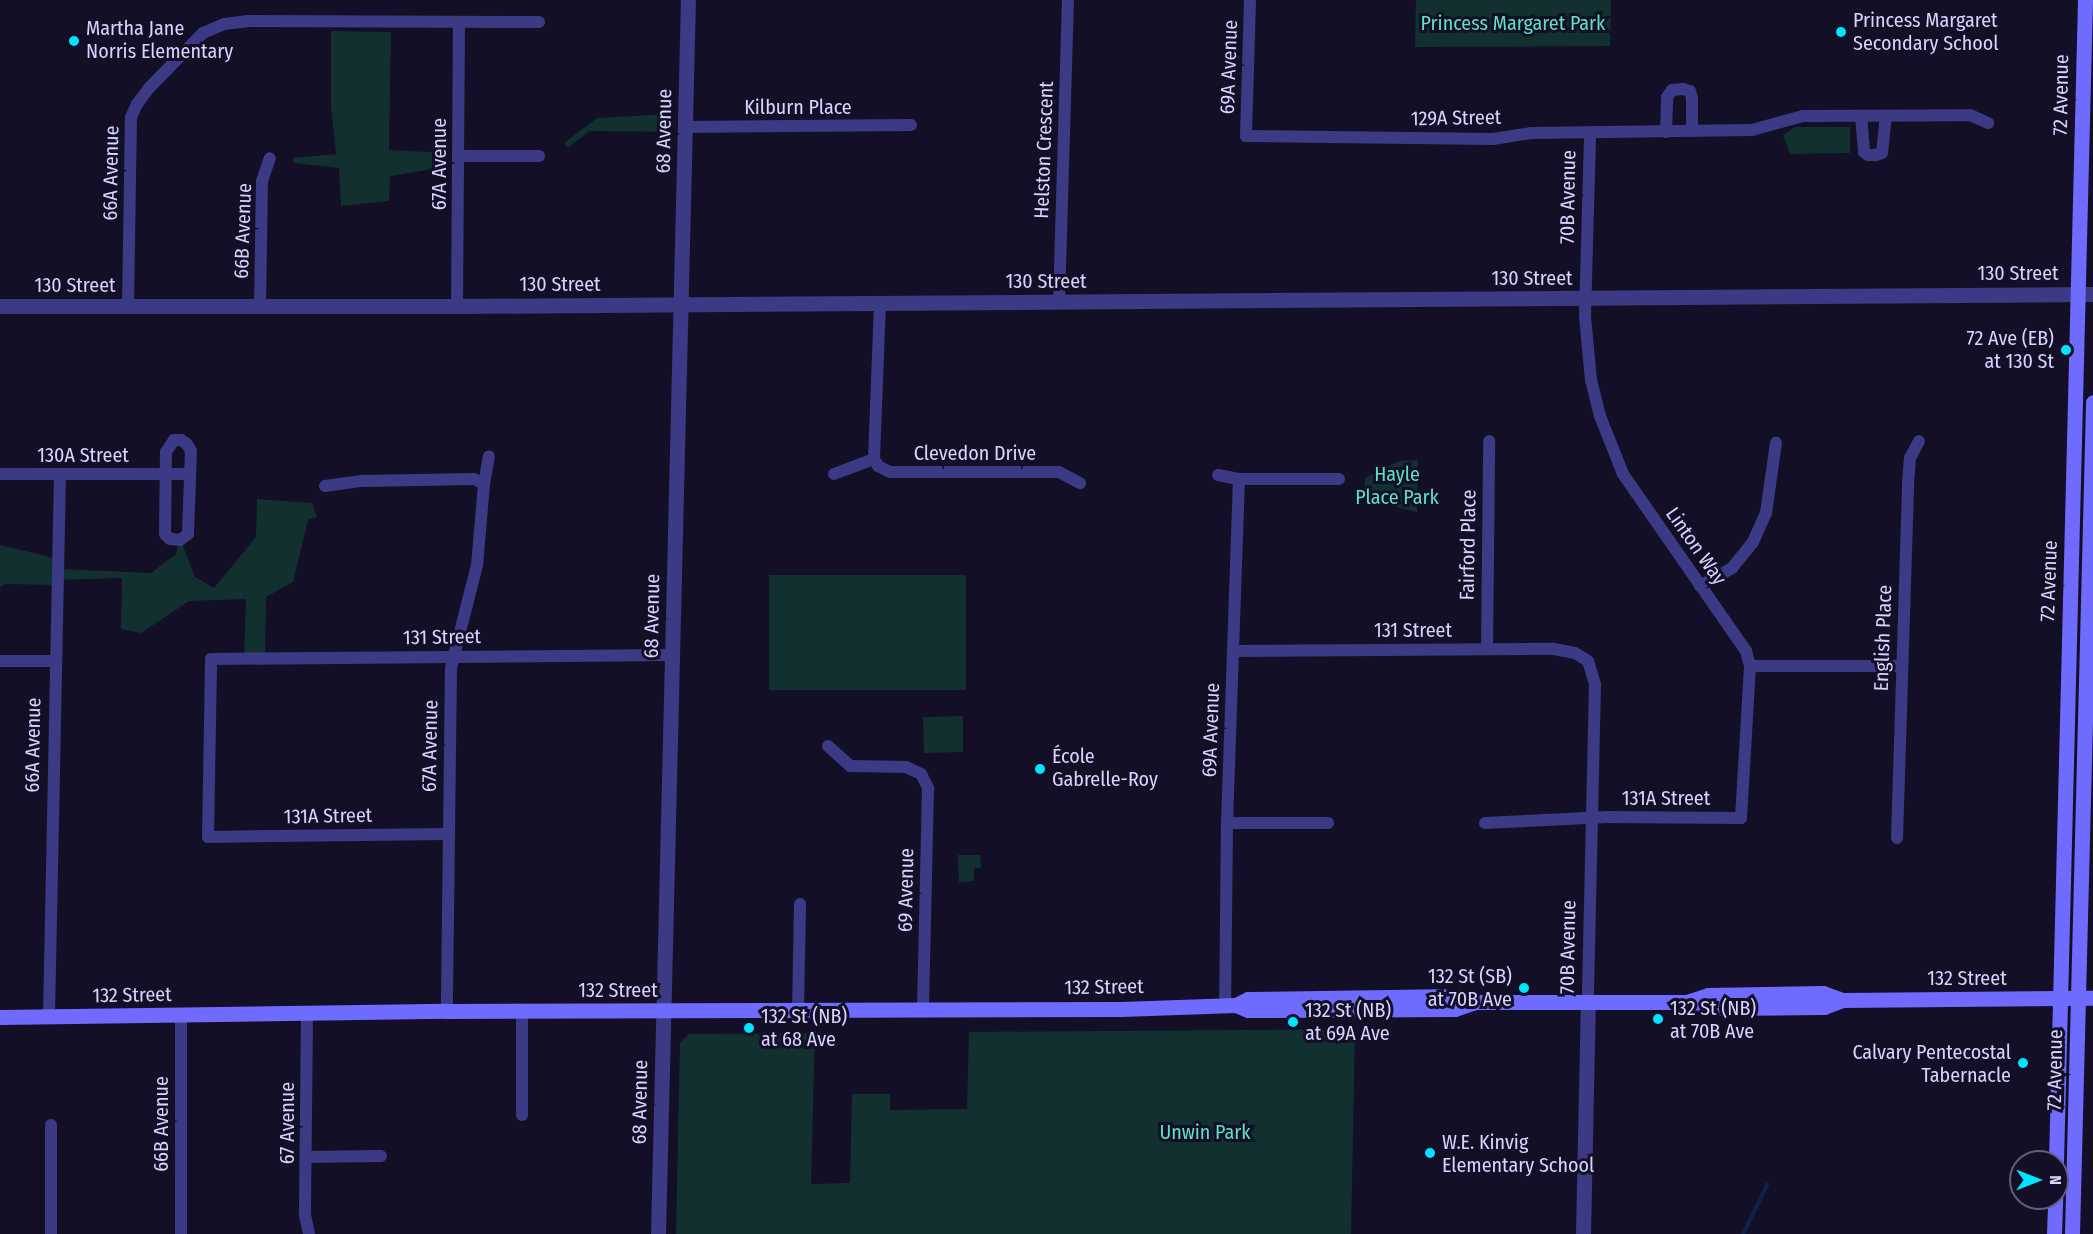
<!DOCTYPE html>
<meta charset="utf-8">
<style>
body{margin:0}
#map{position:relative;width:2093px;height:1234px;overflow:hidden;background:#130f26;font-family:"Fira Sans Condensed",sans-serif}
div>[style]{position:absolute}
.green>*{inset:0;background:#12302f}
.stream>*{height:4px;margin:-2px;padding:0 2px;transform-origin:2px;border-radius:2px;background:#0c2248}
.minor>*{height:12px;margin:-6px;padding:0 6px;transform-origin:6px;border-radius:6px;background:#3d3a85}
.tertiary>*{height:15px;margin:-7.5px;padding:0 7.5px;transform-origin:7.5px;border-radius:7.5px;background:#3d3a85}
.secondary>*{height:15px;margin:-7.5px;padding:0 7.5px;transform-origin:7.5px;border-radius:7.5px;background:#6f6bff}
.dots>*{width:16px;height:16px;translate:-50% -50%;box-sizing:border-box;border:3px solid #130f26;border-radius:50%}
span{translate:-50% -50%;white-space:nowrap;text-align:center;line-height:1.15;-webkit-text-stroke:6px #130f26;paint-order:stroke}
.poi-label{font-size:20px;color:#d9d4ff}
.left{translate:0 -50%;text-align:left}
.right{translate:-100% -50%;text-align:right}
.park-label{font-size:20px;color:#5fe0c0}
.street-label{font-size:20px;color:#d9d4ff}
.north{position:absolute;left:2009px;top:1150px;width:60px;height:60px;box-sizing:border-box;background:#130f26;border:2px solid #625e7d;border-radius:50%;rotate:90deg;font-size:16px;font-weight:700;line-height:24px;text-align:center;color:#d9d4ff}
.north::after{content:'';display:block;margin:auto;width:21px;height:27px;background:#00e5ff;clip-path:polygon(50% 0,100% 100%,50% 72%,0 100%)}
</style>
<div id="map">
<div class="green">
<i style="clip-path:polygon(1416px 0,1611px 0,1610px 46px,1415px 47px)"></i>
<i style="clip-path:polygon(331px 31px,391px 32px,389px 150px,446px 153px,446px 167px,390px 176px,389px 201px,341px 206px,339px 168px,293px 163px,293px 158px,336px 154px,331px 107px)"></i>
<i style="clip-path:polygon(670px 114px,671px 132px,589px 131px,568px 148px,564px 143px,597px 118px)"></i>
<i style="clip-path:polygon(1795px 127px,1850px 127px,1850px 153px,1790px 154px,1783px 135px)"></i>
<i style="clip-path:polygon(1418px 460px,1417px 512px,1364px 499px,1365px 478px,1399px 461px)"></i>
<i style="clip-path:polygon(257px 499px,312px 503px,317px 517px,308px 520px,293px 582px,266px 597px,265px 659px,244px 659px,246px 599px,189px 601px,141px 633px,121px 629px,122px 578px,59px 580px,58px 585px,5px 584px,0 587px,0 545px,59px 559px,59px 569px,151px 573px,176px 554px,178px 545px,183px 546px,195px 577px,214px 588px,256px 537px)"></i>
<i style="clip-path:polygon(769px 575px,966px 575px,966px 690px,769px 690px)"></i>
<i style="clip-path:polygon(963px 716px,963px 752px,924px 753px,923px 717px)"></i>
<i style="clip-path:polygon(958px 855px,980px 855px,981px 868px,974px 868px,974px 881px,959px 882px)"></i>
<i style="clip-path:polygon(1355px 1029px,1351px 1234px,676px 1234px,680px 1043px,689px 1034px,815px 1033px,811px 1184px,850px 1183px,852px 1094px,890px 1094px,890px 1110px,967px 1109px,969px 1032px)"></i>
</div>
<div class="stream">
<i style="left:1743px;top:1234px;width:55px;rotate:-63.9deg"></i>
</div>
<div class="minor">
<i style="left:1250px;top:0;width:136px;rotate:91.7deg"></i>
<i style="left:1246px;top:136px;width:247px;rotate:0.7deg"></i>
<i style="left:1493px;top:139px;width:38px;rotate:-9deg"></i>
<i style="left:1531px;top:133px;width:221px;rotate:-0.8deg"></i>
<i style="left:1752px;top:130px;width:53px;rotate:-15.4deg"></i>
<i style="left:1803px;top:116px;width:167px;rotate:-0.3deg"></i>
<i style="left:1970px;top:115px;width:20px;rotate:24deg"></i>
<i style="left:1861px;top:116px;width:36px;rotate:85deg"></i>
<i style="left:1864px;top:152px;width:5px;rotate:37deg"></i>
<i style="left:1868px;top:155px;width:8px"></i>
<i style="left:1876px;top:155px;width:6px;rotate:-18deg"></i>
<i style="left:1882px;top:153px;width:37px;rotate:-84deg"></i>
<i style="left:685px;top:127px;width:226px;rotate:-0.5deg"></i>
<i style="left:1666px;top:132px;width:35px;rotate:-88deg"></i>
<i style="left:1667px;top:97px;width:9px;rotate:-54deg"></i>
<i style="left:1672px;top:90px;width:11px;rotate:-5deg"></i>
<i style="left:1683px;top:89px;width:7px;rotate:16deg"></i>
<i style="left:1690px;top:91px;width:7px;rotate:74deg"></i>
<i style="left:1692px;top:98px;width:33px;rotate:90deg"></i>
<i style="left:458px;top:156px;width:81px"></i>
<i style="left:1059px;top:302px;width:302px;rotate:-88.3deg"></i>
<i style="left:128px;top:306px;width:189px;rotate:-89.1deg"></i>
<i style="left:131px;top:117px;width:14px;rotate:-65deg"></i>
<i style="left:137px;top:104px;width:20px;rotate:-53deg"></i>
<i style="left:149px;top:88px;width:77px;rotate:-45.5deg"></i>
<i style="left:203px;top:33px;width:23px;rotate:-23deg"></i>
<i style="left:224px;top:24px;width:23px;rotate:-7deg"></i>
<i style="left:247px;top:21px;width:292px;rotate:0.2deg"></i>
<i style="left:260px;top:306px;width:125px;rotate:-89.1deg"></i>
<i style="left:262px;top:181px;width:24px;rotate:-71deg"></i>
<i style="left:457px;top:306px;width:284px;rotate:-89.6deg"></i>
<i style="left:174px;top:440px;width:7px"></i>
<i style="left:181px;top:440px;width:7px;rotate:34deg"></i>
<i style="left:187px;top:444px;width:8px;rotate:60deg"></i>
<i style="left:191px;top:451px;width:83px;rotate:92.1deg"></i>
<i style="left:188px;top:534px;width:10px;rotate:143deg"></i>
<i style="left:180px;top:540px;width:10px;rotate:-174deg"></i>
<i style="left:170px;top:539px;width:7px;rotate:-135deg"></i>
<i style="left:165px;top:534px;width:82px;rotate:-89.3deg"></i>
<i style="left:166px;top:452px;width:14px;rotate:-56deg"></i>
<i style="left:874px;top:459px;width:156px;rotate:-87.8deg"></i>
<i style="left:0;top:474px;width:190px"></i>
<i style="left:834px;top:474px;width:43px;rotate:-20.6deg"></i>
<i style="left:874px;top:459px;width:8px;rotate:60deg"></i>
<i style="left:878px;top:466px;width:13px;rotate:27deg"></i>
<i style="left:890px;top:472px;width:169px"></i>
<i style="left:1059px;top:472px;width:24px;rotate:28deg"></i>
<i style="left:1218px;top:475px;width:21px;rotate:11deg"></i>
<i style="left:1239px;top:479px;width:344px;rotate:92deg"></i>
<i style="left:1227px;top:823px;width:182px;rotate:90.6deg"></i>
<i style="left:1239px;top:479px;width:100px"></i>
<i style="left:484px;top:484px;width:28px;rotate:-80deg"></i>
<i style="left:325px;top:486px;width:37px;rotate:-8deg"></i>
<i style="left:362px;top:481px;width:112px;rotate:-1deg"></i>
<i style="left:474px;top:479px;width:11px;rotate:27deg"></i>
<i style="left:484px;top:484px;width:81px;rotate:94.9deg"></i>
<i style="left:477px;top:565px;width:106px;rotate:104.2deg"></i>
<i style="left:451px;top:668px;width:343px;rotate:90.7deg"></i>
<i style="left:1700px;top:586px;width:37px;rotate:-29deg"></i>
<i style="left:1732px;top:568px;width:33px;rotate:-51deg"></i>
<i style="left:1753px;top:542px;width:32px;rotate:-66deg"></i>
<i style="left:1766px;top:513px;width:71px;rotate:-81.9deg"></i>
<i style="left:1487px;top:649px;width:208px;rotate:-89.4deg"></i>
<i style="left:1234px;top:651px;width:320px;rotate:-0.4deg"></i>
<i style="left:1554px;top:649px;width:21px;rotate:11deg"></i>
<i style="left:1575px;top:653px;width:15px;rotate:32deg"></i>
<i style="left:1588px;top:661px;width:24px;rotate:73deg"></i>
<i style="left:1595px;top:684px;width:318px;rotate:91.3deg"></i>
<i style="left:0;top:661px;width:55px"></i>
<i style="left:1750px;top:666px;width:151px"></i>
<i style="left:828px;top:746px;width:30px;rotate:42deg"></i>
<i style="left:850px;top:766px;width:56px;rotate:1deg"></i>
<i style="left:906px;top:767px;width:17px;rotate:25deg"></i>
<i style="left:921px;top:774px;width:16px;rotate:63deg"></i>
<i style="left:928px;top:788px;width:221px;rotate:91.3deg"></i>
<i style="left:1227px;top:823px;width:101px"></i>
<i style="left:1485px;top:823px;width:122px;rotate:-2.8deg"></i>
<i style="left:1607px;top:817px;width:134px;rotate:0.4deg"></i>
<i style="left:1741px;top:818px;width:152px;rotate:-86.6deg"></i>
<i style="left:1750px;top:666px;width:16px;rotate:-105deg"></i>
<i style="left:1746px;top:651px;width:216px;rotate:-124.8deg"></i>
<i style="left:1623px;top:474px;width:62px;rotate:-111.6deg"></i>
<i style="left:1600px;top:416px;width:37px;rotate:-104deg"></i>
<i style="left:1591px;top:380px;width:64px;rotate:-95.4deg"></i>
<i style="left:1585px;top:316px;width:183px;rotate:-88.4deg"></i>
<i style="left:448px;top:834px;width:240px;rotate:179.3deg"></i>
<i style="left:208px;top:837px;width:178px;rotate:-89deg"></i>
<i style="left:211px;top:659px;width:461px;rotate:-0.5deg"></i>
<i style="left:1897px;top:838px;width:353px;rotate:-88.2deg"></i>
<i style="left:1908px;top:485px;width:27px;rotate:-86deg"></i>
<i style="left:1910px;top:458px;width:19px;rotate:-62deg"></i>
<i style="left:798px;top:1010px;width:106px;rotate:-88.9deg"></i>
<i style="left:522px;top:1011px;width:104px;rotate:90deg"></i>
<i style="left:181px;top:1015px;width:219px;rotate:90deg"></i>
<i style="left:307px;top:1015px;width:200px;rotate:90.6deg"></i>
<i style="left:305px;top:1215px;width:19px;rotate:78deg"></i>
<i style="left:49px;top:1017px;width:543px;rotate:-88.84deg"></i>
<i style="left:51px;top:1125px;width:109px;rotate:90deg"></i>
<i style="left:306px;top:1157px;width:75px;rotate:-0.8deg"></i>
</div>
<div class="tertiary">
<i style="left:0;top:306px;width:457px"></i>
<i style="left:457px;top:306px;width:1636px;rotate:-0.42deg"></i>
<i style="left:658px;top:1234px;width:1234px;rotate:-88.61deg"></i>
<i style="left:1583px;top:1234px;width:232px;rotate:-88.8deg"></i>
</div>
<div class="secondary">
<i style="left:1687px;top:1002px;width:22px;rotate:-18deg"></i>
<i style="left:1708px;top:995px;width:115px;rotate:-1deg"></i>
<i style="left:1823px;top:993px;width:20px;rotate:20deg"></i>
<i style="left:1842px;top:1000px;width:251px;rotate:-0.5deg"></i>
<i style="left:1236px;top:1005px;width:13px;rotate:-27deg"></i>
<i style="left:1248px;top:999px;width:208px;rotate:-0.8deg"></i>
<i style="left:1456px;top:996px;width:20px;rotate:18deg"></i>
<i style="left:1475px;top:1002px;width:212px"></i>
<i style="left:1687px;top:1002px;width:23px;rotate:15deg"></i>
<i style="left:1709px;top:1008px;width:115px;rotate:-0.5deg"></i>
<i style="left:1824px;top:1007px;width:19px;rotate:-21deg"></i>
<i style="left:0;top:1017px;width:447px;rotate:-0.8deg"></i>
<i style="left:447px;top:1011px;width:674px;rotate:-0.17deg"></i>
<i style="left:1121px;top:1009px;width:115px;rotate:-2deg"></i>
<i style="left:1236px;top:1005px;width:13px;rotate:23deg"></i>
<i style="left:1248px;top:1010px;width:207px;rotate:-0.3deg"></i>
<i style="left:1455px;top:1009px;width:21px;rotate:-19deg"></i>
<i style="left:2056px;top:1162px;width:1162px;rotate:-88.57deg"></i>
<i style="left:2054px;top:1234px;width:36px;rotate:-88deg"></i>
<i style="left:2072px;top:1234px;width:832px;rotate:-88.55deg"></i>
</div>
<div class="dots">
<i style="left:1841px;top:32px;background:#00e5ff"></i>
<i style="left:74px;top:41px;background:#00e5ff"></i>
<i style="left:2066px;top:350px;background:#00e5ff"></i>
<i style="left:1040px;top:769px;background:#00e5ff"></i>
<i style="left:1524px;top:988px;background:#00e5ff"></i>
<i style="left:1658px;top:1019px;background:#00e5ff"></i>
<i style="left:1293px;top:1022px;background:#00e5ff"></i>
<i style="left:749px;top:1028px;background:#00e5ff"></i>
<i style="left:2023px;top:1063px;background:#00e5ff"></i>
<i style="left:1430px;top:1153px;background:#00e5ff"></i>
</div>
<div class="poi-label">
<span class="left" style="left:1853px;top:32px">Princess Margaret<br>Secondary School</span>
<span class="left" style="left:86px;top:40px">Martha Jane<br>Norris Elementary</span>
<span class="right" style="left:2054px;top:350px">72 Ave (EB)<br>at 130 St</span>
<span class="left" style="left:1052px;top:768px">École<br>Gabrelle-Roy</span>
<span class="right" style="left:1512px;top:988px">132 St (SB)<br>at 70B Ave</span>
<span class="left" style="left:1670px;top:1020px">132 St (NB)<br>at 70B Ave</span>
<span class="left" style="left:1305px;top:1022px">132 St (NB)<br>at 69A Ave</span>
<span class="left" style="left:761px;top:1028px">132 St (NB)<br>at 68 Ave</span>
<span class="right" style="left:2011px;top:1064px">Calvary Pentecostal<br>Tabernacle</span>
<span class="left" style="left:1442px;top:1154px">W.E. Kinvig<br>Elementary School</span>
</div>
<div class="park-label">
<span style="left:1513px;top:23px">Princess Margaret Park</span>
<span style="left:1397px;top:486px">Hayle<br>Place Park</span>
<span style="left:1205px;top:1132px">Unwin Park</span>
</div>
<div class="street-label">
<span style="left:1229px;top:67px;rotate:-88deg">69A Avenue</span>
<span style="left:2061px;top:95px;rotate:-89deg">72 Avenue</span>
<span style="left:798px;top:107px">Kilburn Place</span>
<span style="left:1456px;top:118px;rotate:-1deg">129A Street</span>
<span style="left:664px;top:131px;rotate:-89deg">68 Avenue</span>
<span style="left:1044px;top:150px;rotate:-88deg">Helston Crescent</span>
<span style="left:439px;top:164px;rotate:-90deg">67A Avenue</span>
<span style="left:111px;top:173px;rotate:-89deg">66A Avenue</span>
<span style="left:1568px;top:197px;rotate:-89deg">70B Avenue</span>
<span style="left:243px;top:231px;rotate:-88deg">66B Avenue</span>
<span style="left:2018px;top:273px">130 Street</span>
<span style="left:1532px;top:278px">130 Street</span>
<span style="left:1046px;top:281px">130 Street</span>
<span style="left:560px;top:284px">130 Street</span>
<span style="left:75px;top:285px">130 Street</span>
<span style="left:975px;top:453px">Clevedon Drive</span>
<span style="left:83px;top:455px">130A Street</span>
<span style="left:1468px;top:545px;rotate:-89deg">Fairford Place</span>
<span style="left:1696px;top:546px;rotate:55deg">Linton Way</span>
<span style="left:2049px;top:581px;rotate:-88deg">72 Avenue</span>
<span style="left:652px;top:616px;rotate:-89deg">68 Avenue</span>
<span style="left:1413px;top:630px">131 Street</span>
<span style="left:442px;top:637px;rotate:-1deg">131 Street</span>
<span style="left:1883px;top:638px;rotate:-88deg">English Place</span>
<span style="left:1211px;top:730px;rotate:-88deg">69A Avenue</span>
<span style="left:33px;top:745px;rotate:-89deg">66A Avenue</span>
<span style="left:430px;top:746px;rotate:-89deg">67A Avenue</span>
<span style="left:1666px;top:798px">131A Street</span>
<span style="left:328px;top:816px;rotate:-1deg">131A Street</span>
<span style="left:906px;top:890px;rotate:-89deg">69 Avenue</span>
<span style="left:1568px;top:947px;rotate:-89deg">70B Avenue</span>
<span style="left:1967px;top:978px">132 Street</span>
<span style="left:1104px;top:987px;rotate:-1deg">132 Street</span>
<span style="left:618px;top:990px">132 Street</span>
<span style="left:132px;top:995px;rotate:-1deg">132 Street</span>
<span style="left:2055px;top:1070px;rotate:-89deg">72 Avenue</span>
<span style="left:640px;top:1102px;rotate:-89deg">68 Avenue</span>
<span style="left:287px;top:1123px;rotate:-90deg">67 Avenue</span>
<span style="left:161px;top:1124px;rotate:-90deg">66B Avenue</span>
</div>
<div class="north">N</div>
</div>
